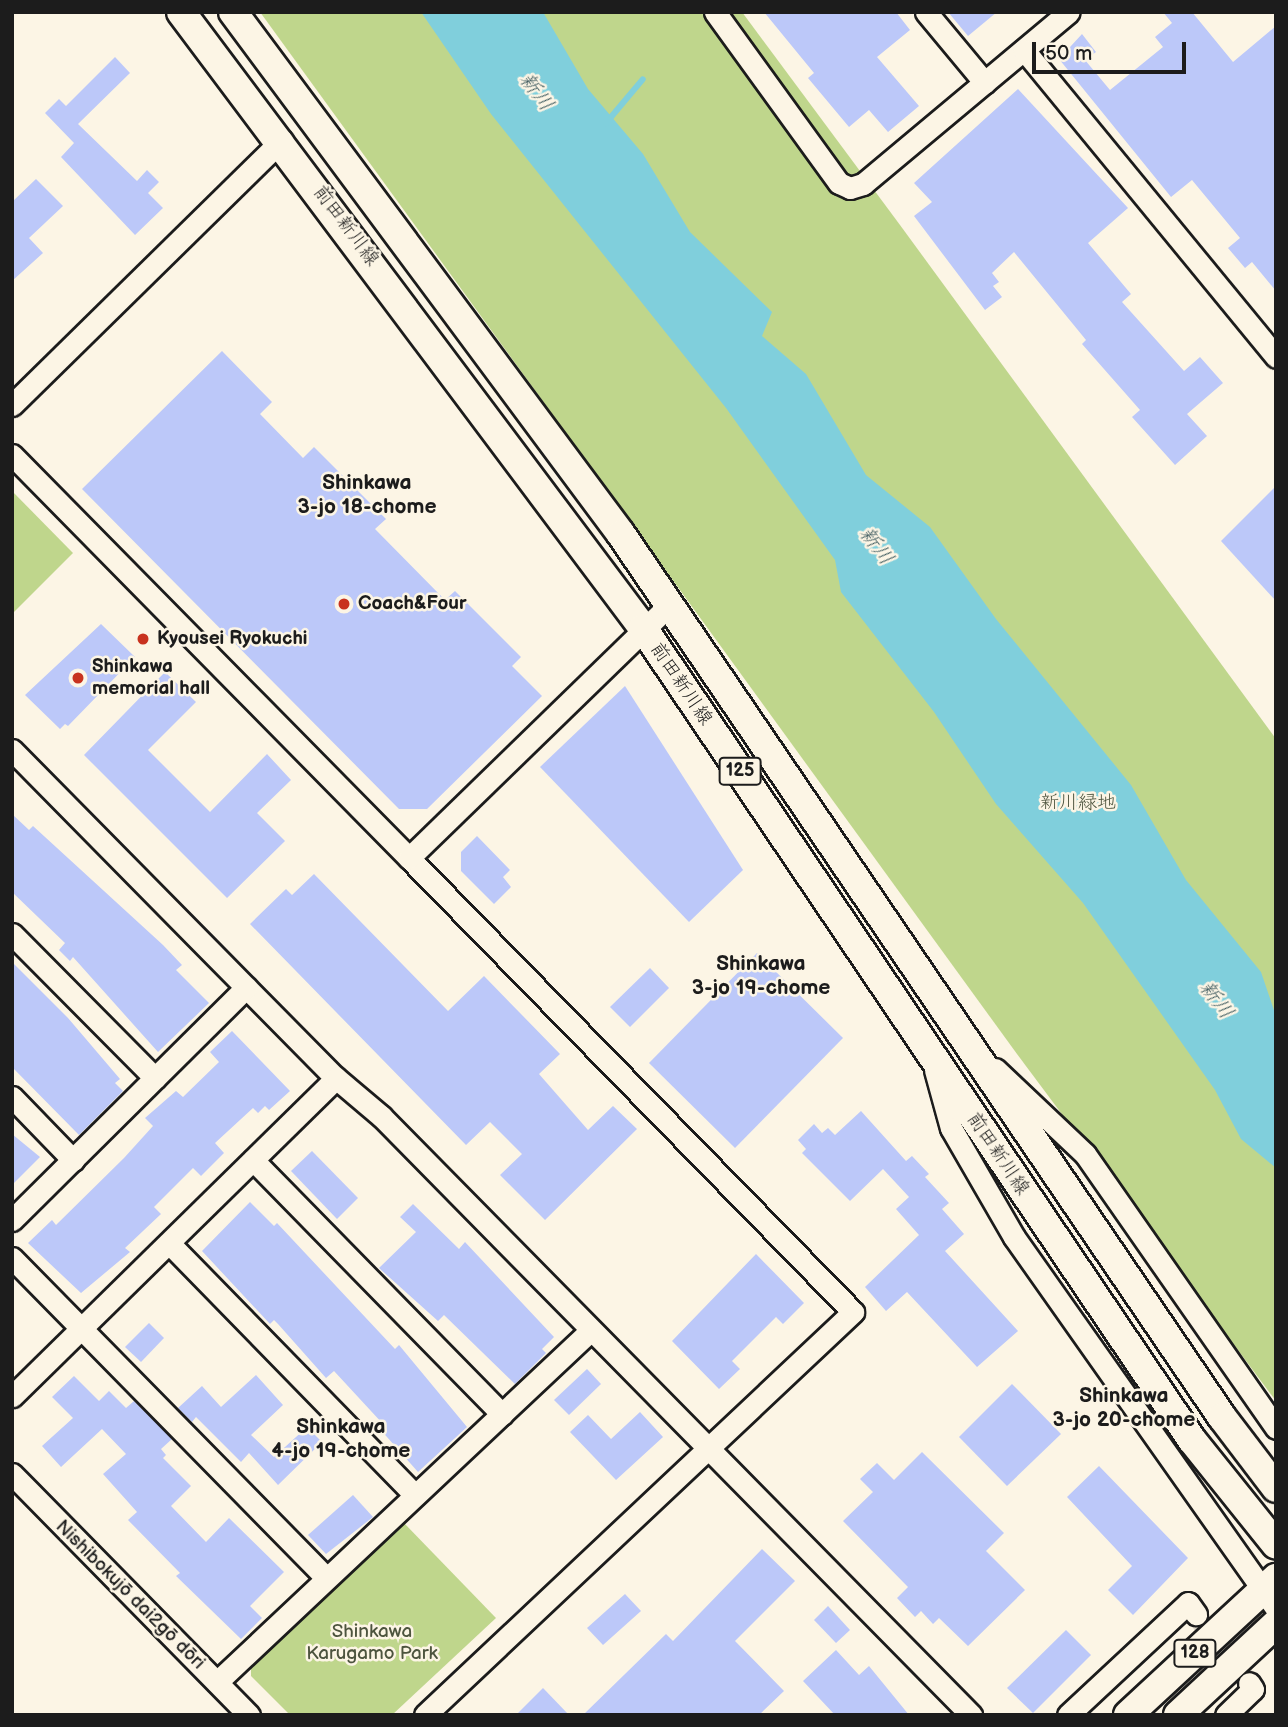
<!DOCTYPE html>
<meta charset="utf-8">
<style>
body{margin:0}
#map{position:relative;width:1288px;height:1727px;overflow:hidden;background:#fcf5e5;font-family:"Balsamiq Sans","Klee One",sans-serif}
div>[style]{position:absolute}
.green>*{inset:0;background:#bfd68c}
.water>*{inset:0;background:#80cfdc}
.stream>*{height:6px;margin:-3px;padding:0 3px;transform-origin:3px;border-radius:3px;background:#80cfdc}
.building>*{inset:0;background:#bcc8f9}
.minor-tunnel>*{height:21px;margin-top:-10.5px;transform-origin:0;background:repeating-linear-gradient(90deg,#dad4c7 0 21px,transparent 0 31px)}
.roads{filter:drop-shadow(2px 0 #1c1c1c) drop-shadow(-2px 0 #1c1c1c) drop-shadow(0 2px #1c1c1c) drop-shadow(0 -2px #1c1c1c)}
.minor>*{height:21px;margin:-10.5px;padding:0 10.5px;transform-origin:10.5px;border-radius:10.5px;background:#fcf5e5}
.major>*{height:28px;margin:-14px;padding:0 14px;transform-origin:14px;border-radius:14px;background:#fcf5e5}
.dots>*{width:19px;height:19px;translate:-50% -50%;box-sizing:border-box;border:4px solid #fcf5e5;border-radius:50%}
span{translate:-50% -50%;white-space:nowrap;text-align:center;line-height:1.15;-webkit-text-stroke:5px #fcf5e5;paint-order:stroke}
.shield-label span{padding:2px 5px;background:#fcf5e5;border:2px solid;border-radius:5px;-webkit-text-stroke-width:0}
.shield-label{font-size:18px;color:#1c1c1c;font-weight:700}
.street-label{font-size:19px;color:#1c1c1c}
.poi-label{font-size:19px;color:#1c1c1c;font-weight:700}
.left{translate:0 -50%;text-align:left}
.park-label{font-size:19px;color:#4d543e}
.water-label{font-size:21px;color:#3f5b5f;font-style:italic}
.neighbourhood-label{font-size:21px;color:#1c1c1c;font-weight:700}
.frame{position:absolute;inset:0;border:14px solid #1c1c1c;pointer-events:none}
.scale{position:absolute;left:1032px;top:42px;width:154px;height:32px;box-sizing:border-box;border:4px solid #1c1c1c;border-top:0;padding-left:9px;font-size:21px;line-height:24px;white-space:nowrap;color:#1c1c1c;-webkit-text-stroke:5px #fcf5e5;paint-order:stroke}
</style>
<div id="map">
<div class="green">
<i style="clip-path:polygon(260px 12px,742px 12px,900px 225px,1276px 739px,1276px 1401px,1017px 1054px)"></i>
<i style="clip-path:polygon(12px 491px,73px 553px,12px 614px)"></i>
<i style="clip-path:polygon(404px 1523px,496px 1618px,392px 1715px,290px 1715px,251px 1676px,251px 1666px)"></i>
</div>
<div class="water">
<i style="clip-path:polygon(421px 12px,543px 12px,588px 89px,643px 154px,690px 232px,772px 312px,762px 336px,806px 374px,866px 475px,930px 527px,996px 619px,1131px 785px,1186px 880px,1261px 972px,1276px 1016px,1276px 1168px,1241px 1139px,1215px 1090px,1083px 903px,996px 804px,934px 712px,841px 592px,835px 560px,726px 408px,491px 114px)"></i>
</div>
<div class="stream">
<i style="left:606px;top:123px;width:57px;rotate:-49.9deg"></i>
</div>
<div class="building">
<i style="clip-path:polygon(764px 12px,896px 12px,910px 30px,877px 57px,919px 106px,888px 132px,869px 110px,849px 127px,808px 78px,814px 73px)"></i>
<i style="clip-path:polygon(948px 12px,997px 12px,968px 36px)"></i>
<i style="clip-path:polygon(1163px 12px,1192px 12px,1233px 62px,1276px 26px,1276px 291px,1252px 262px,1245px 268px,1228px 248px,1240px 238px,1192px 180px,1171px 197px,1059px 59px,1082px 34px,1096px 52px,1085px 60px,1110px 90px,1163px 47px,1155px 37px,1172px 23px)"></i>
<i style="clip-path:polygon(115px 57px,130px 73px,78px 124px,137px 181px,147px 170px,159px 182px,148px 193px,163px 208px,135px 235px,61px 157px,74px 143px,45px 113px,59px 99px,66px 106px)"></i>
<i style="clip-path:polygon(1018px 89px,1128px 208px,1088px 243px,1131px 294px,1122px 302px,1184px 371px,1200px 357px,1223px 383px,1187px 414px,1207px 436px,1175px 465px,1132px 417px,1140px 410px,1082px 344px,1086px 340px,1014px 252px,992px 273px,999px 282px,993px 286px,1002px 297px,985px 310px,914px 216px,932px 202px,914px 183px)"></i>
<i style="clip-path:polygon(36px 179px,63px 206px,29px 238px,43px 253px,12px 281px,12px 202px)"></i>
<i style="clip-path:polygon(222px 351px,272px 402px,260px 414px,303px 458px,314px 447px,386px 519px,375px 529px,445px 600px,455px 591px,521px 657px,512px 666px,542px 696px,427px 809px,399px 809px,82px 489px)"></i>
<i style="clip-path:polygon(1276px 486px,1276px 601px,1221px 541px)"></i>
<i style="clip-path:polygon(101px 624px,135px 657px,68px 726px,65px 724px,60px 729px,25px 695px)"></i>
<i style="clip-path:polygon(165px 672px,196px 702px,148px 750px,210px 812px,267px 754px,291px 780px,257px 813px,285px 841px,227px 898px,84px 755px)"></i>
<i style="clip-path:polygon(625px 686px,743px 870px,689px 922px,540px 767px)"></i>
<i style="clip-path:polygon(12px 814px,29px 830px,33px 826px,163px 945px,182px 965px,176px 970px,209px 1003px,158px 1052px,73px 957px,70px 961px,59px 950px,65px 943px,12px 892px)"></i>
<i style="clip-path:polygon(477px 836px,510px 870px,503px 877px,511px 887px,494px 904px,461px 871px,461px 852px)"></i>
<i style="clip-path:polygon(314px 874px,448px 1011px,484px 976px,560px 1054px,539px 1074px,588px 1130px,613px 1106px,637px 1129px,545px 1220px,500px 1175px,522px 1154px,490px 1122px,466px 1145px,250px 924px,286px 889px,292px 895px)"></i>
<i style="clip-path:polygon(757px 953px,843px 1038px,735px 1148px,649px 1063px)"></i>
<i style="clip-path:polygon(12px 962px,68px 1018px,120px 1079px,115px 1083px,123px 1091px,79px 1135px,12px 1067px)"></i>
<i style="clip-path:polygon(650px 968px,669px 988px,630px 1027px,610px 1007px)"></i>
<i style="clip-path:polygon(232px 1031px,290px 1091px,269px 1110px,265px 1106px,258px 1113px,253px 1108px,215px 1143px,224px 1153px,201px 1176px,193px 1168px,154px 1207px,161px 1214px,125px 1248px,130px 1252px,81px 1293px,28px 1243px,52px 1220px,56px 1225px,124px 1158px,153px 1126px,145px 1118px,176px 1091px,183px 1097px,219px 1062px,210px 1052px)"></i>
<i style="clip-path:polygon(861px 1111px,906px 1161px,912px 1156px,929px 1174px,925px 1177px,949px 1203px,942px 1209px,964px 1234px,945px 1251px,1018px 1331px,977px 1367px,907px 1292px,886px 1311px,865px 1287px,919px 1235px,896px 1209px,909px 1197px,883px 1169px,850px 1201px,802px 1153px,806px 1149px,798px 1140px,814px 1124px,822px 1133px,828px 1128px,835px 1135px)"></i>
<i style="clip-path:polygon(12px 1134px,40px 1157px,12px 1185px)"></i>
<i style="clip-path:polygon(312px 1151px,358px 1198px,337px 1219px,291px 1171px)"></i>
<i style="clip-path:polygon(250px 1202px,274px 1226px,277px 1223px,395px 1349px,399px 1345px,467px 1427px,418px 1472px,379px 1428px,383px 1424px,334px 1371px,326px 1378px,278px 1324px,274px 1320px,270px 1324px,202px 1251px)"></i>
<i style="clip-path:polygon(413px 1204px,459px 1249px,465px 1242px,554px 1337px,542px 1349px,546px 1353px,515px 1384px,444px 1315px,438px 1321px,379px 1268px,416px 1232px,400px 1217px)"></i>
<i style="clip-path:polygon(756px 1254px,804px 1303px,783px 1324px,776px 1317px,732px 1361px,740px 1369px,719px 1389px,672px 1341px)"></i>
<i style="clip-path:polygon(149px 1323px,164px 1338px,141px 1362px,125px 1347px)"></i>
<i style="clip-path:polygon(587px 1369px,601px 1384px,569px 1415px,554px 1400px)"></i>
<i style="clip-path:polygon(256px 1375px,283px 1405px,251px 1435px,274px 1457px,307px 1427px,322px 1442px,278px 1485px,249px 1453px,241px 1462px,196px 1417px,192px 1422px,178px 1408px,202px 1386px,221px 1407px)"></i>
<i style="clip-path:polygon(74px 1376px,99px 1401px,109px 1391px,126px 1408px,134px 1401px,172px 1439px,161px 1449px,166px 1455px,163px 1458px,191px 1486px,171px 1506px,206px 1542px,229px 1518px,284px 1572px,250px 1606px,262px 1618px,241px 1639px,176px 1576px,180px 1573px,128px 1520px,137px 1512px,103px 1474px,126px 1454px,102px 1429px,61px 1467px,42px 1446px,73px 1418px,52px 1397px)"></i>
<i style="clip-path:polygon(1012px 1384px,1061px 1434px,1007px 1486px,959px 1437px)"></i>
<i style="clip-path:polygon(640px 1412px,663px 1437px,616px 1480px,570px 1432px,588px 1415px,611px 1439px)"></i>
<i style="clip-path:polygon(922px 1452px,1004px 1533px,986px 1551px,1025px 1590px,968px 1646px,939px 1618px,933px 1624px,921px 1611px,915px 1617px,897px 1598px,908px 1587px,843px 1521px,873px 1492px,860px 1479px,877px 1463px,894px 1480px)"></i>
<i style="clip-path:polygon(1099px 1466px,1188px 1558px,1133px 1615px,1108px 1590px,1132px 1566px,1067px 1497px)"></i>
<i style="clip-path:polygon(353px 1495px,373px 1517px,326px 1554px,308px 1535px)"></i>
<i style="clip-path:polygon(762px 1549px,795px 1581px,735px 1641px,784px 1691px,759px 1715px,583px 1715px,666px 1634px,673px 1641px)"></i>
<i style="clip-path:polygon(625px 1594px,641px 1611px,603px 1645px,587px 1628px)"></i>
<i style="clip-path:polygon(828px 1606px,850px 1630px,836px 1643px,814px 1620px)"></i>
<i style="clip-path:polygon(1066px 1630px,1091px 1655px,1033px 1713px,1007px 1688px)"></i>
<i style="clip-path:polygon(836px 1650px,859px 1675px,869px 1666px,909px 1715px,835px 1715px,803px 1681px)"></i>
<i style="clip-path:polygon(543px 1688px,569px 1715px,516px 1715px)"></i>
</div>
<div class="minor-tunnel">
<i style="left:1196px;top:1614px;width:87px;rotate:52.5deg"></i>
</div>
<div class="roads">
<div class="minor">
<i style="left:715px;top:12px;width:211px;rotate:54.1deg"></i>
<i style="left:839px;top:183px;width:12px;rotate:24deg"></i>
<i style="left:850px;top:188px;width:14px;rotate:-17deg"></i>
<i style="left:863px;top:184px;width:268px;rotate:-39.9deg"></i>
<i style="left:926px;top:12px;width:92px;rotate:50.3deg"></i>
<i style="left:1024px;top:50px;width:397px;rotate:50.6deg"></i>
<i style="left:12px;top:405px;width:378px;rotate:-44.5deg"></i>
<i style="left:12px;top:455px;width:566px;rotate:45.43deg"></i>
<i style="left:12px;top:750px;width:461px;rotate:45.4deg"></i>
<i style="left:336px;top:1078px;width:454px;rotate:135.5deg"></i>
<i style="left:12px;top:934px;width:203px;rotate:45.2deg"></i>
<i style="left:995px;top:1069px;width:124px;rotate:43.4deg"></i>
<i style="left:1085px;top:1154px;width:334px;rotate:55.1deg"></i>
<i style="left:935px;top:1070px;width:60px;rotate:74.6deg"></i>
<i style="left:951px;top:1128px;width:126px;rotate:60deg"></i>
<i style="left:1014px;top:1237px;width:454px;rotate:54.8deg"></i>
<i style="left:336px;top:1078px;width:59px;rotate:40.2deg"></i>
<i style="left:381px;top:1116px;width:841px;rotate:45.43deg"></i>
<i style="left:12px;top:1097px;width:88px;rotate:45.9deg"></i>
<i style="left:253px;top:1160px;width:356px;rotate:45.6deg"></i>
<i style="left:12px;top:1220px;width:330px;rotate:-44.8deg"></i>
<i style="left:169px;top:1243px;width:352px;rotate:45.7deg"></i>
<i style="left:12px;top:1258px;width:448px;rotate:45.5deg"></i>
<i style="left:12px;top:1474px;width:338px;rotate:45.5deg"></i>
<i style="left:217px;top:1682px;width:512px;rotate:-43.26deg"></i>
<i style="left:425px;top:1715px;width:588px;rotate:-43.28deg"></i>
<i style="left:853px;top:1312px;width:635px;rotate:-134.36deg"></i>
<i style="left:409px;top:858px;width:363px;rotate:-44.2deg"></i>
<i style="left:1068px;top:1715px;width:164px;rotate:-43deg"></i>
<i style="left:1188px;top:1603px;width:14px;rotate:54deg"></i>
<i style="left:1226px;top:1715px;width:37px;rotate:-44deg"></i>
<i style="left:1253px;top:1689px;width:7px;rotate:-124deg"></i>
</div>
<div class="major">
<i style="left:181px;top:12px;width:770px;rotate:53.13deg"></i>
<i style="left:643px;top:628px;width:980px;rotate:55.94deg"></i>
<i style="left:1192px;top:1440px;width:134px;rotate:51.3deg"></i>
<i style="left:233px;top:12px;width:650px;rotate:53.38deg"></i>
<i style="left:621px;top:534px;width:1068px;rotate:55.76deg"></i>
<i style="left:1222px;top:1417px;width:89px;rotate:52.7deg"></i>
<i style="left:1128px;top:1715px;width:202px;rotate:-42.8deg"></i>
<i style="left:1178px;top:1715px;width:134px;rotate:-42.9deg"></i>
</div>
</div>
<div class="dots">
<i style="left:344px;top:604px;background:#c8321e"></i>
<i style="left:143px;top:639px;background:#c8321e"></i>
<i style="left:78px;top:678px;background:#c8321e"></i>
</div>
<div class="shield-label">
<span style="left:740px;top:771px">125</span>
<span style="left:1195px;top:1653px">128</span>
</div>
<div class="street-label">
<span style="left:346px;top:226px;rotate:53deg">前田新川線</span>
<span style="left:681px;top:684px;rotate:56deg">前田新川線</span>
<span style="left:998px;top:1154px;rotate:56deg">前田新川線</span>
<span style="left:130px;top:1595px;rotate:45deg">Nishibokujō dai2gō dōri</span>
</div>
<div class="poi-label">
<span class="left" style="left:358px;top:604px">Coach&amp;Four</span>
<span class="left" style="left:157px;top:639px">Kyousei Ryokuchi</span>
<span class="left" style="left:92px;top:678px">Shinkawa<br>memorial hall</span>
</div>
<div class="park-label">
<span style="left:1078px;top:803px">新川緑地</span>
<span style="left:372px;top:1643px">Shinkawa<br>Karugamo Park</span>
</div>
<div class="water-label">
<span style="left:536px;top:92px;rotate:53deg">新川</span>
<span style="left:876px;top:546px;rotate:53deg">新川</span>
<span style="left:1216px;top:1000px;rotate:53deg">新川</span>
</div>
<div class="neighbourhood-label">
<span style="left:367px;top:495px">Shinkawa<br>3-jo 18-chome</span>
<span style="left:761px;top:976px">Shinkawa<br>3-jo 19-chome</span>
<span style="left:1124px;top:1408px">Shinkawa<br>3-jo 20-chome</span>
<span style="left:341px;top:1439px">Shinkawa<br>4-jo 19-chome</span>
</div>
<div class="frame"></div>
<div class="scale">50 m</div>
</div>
